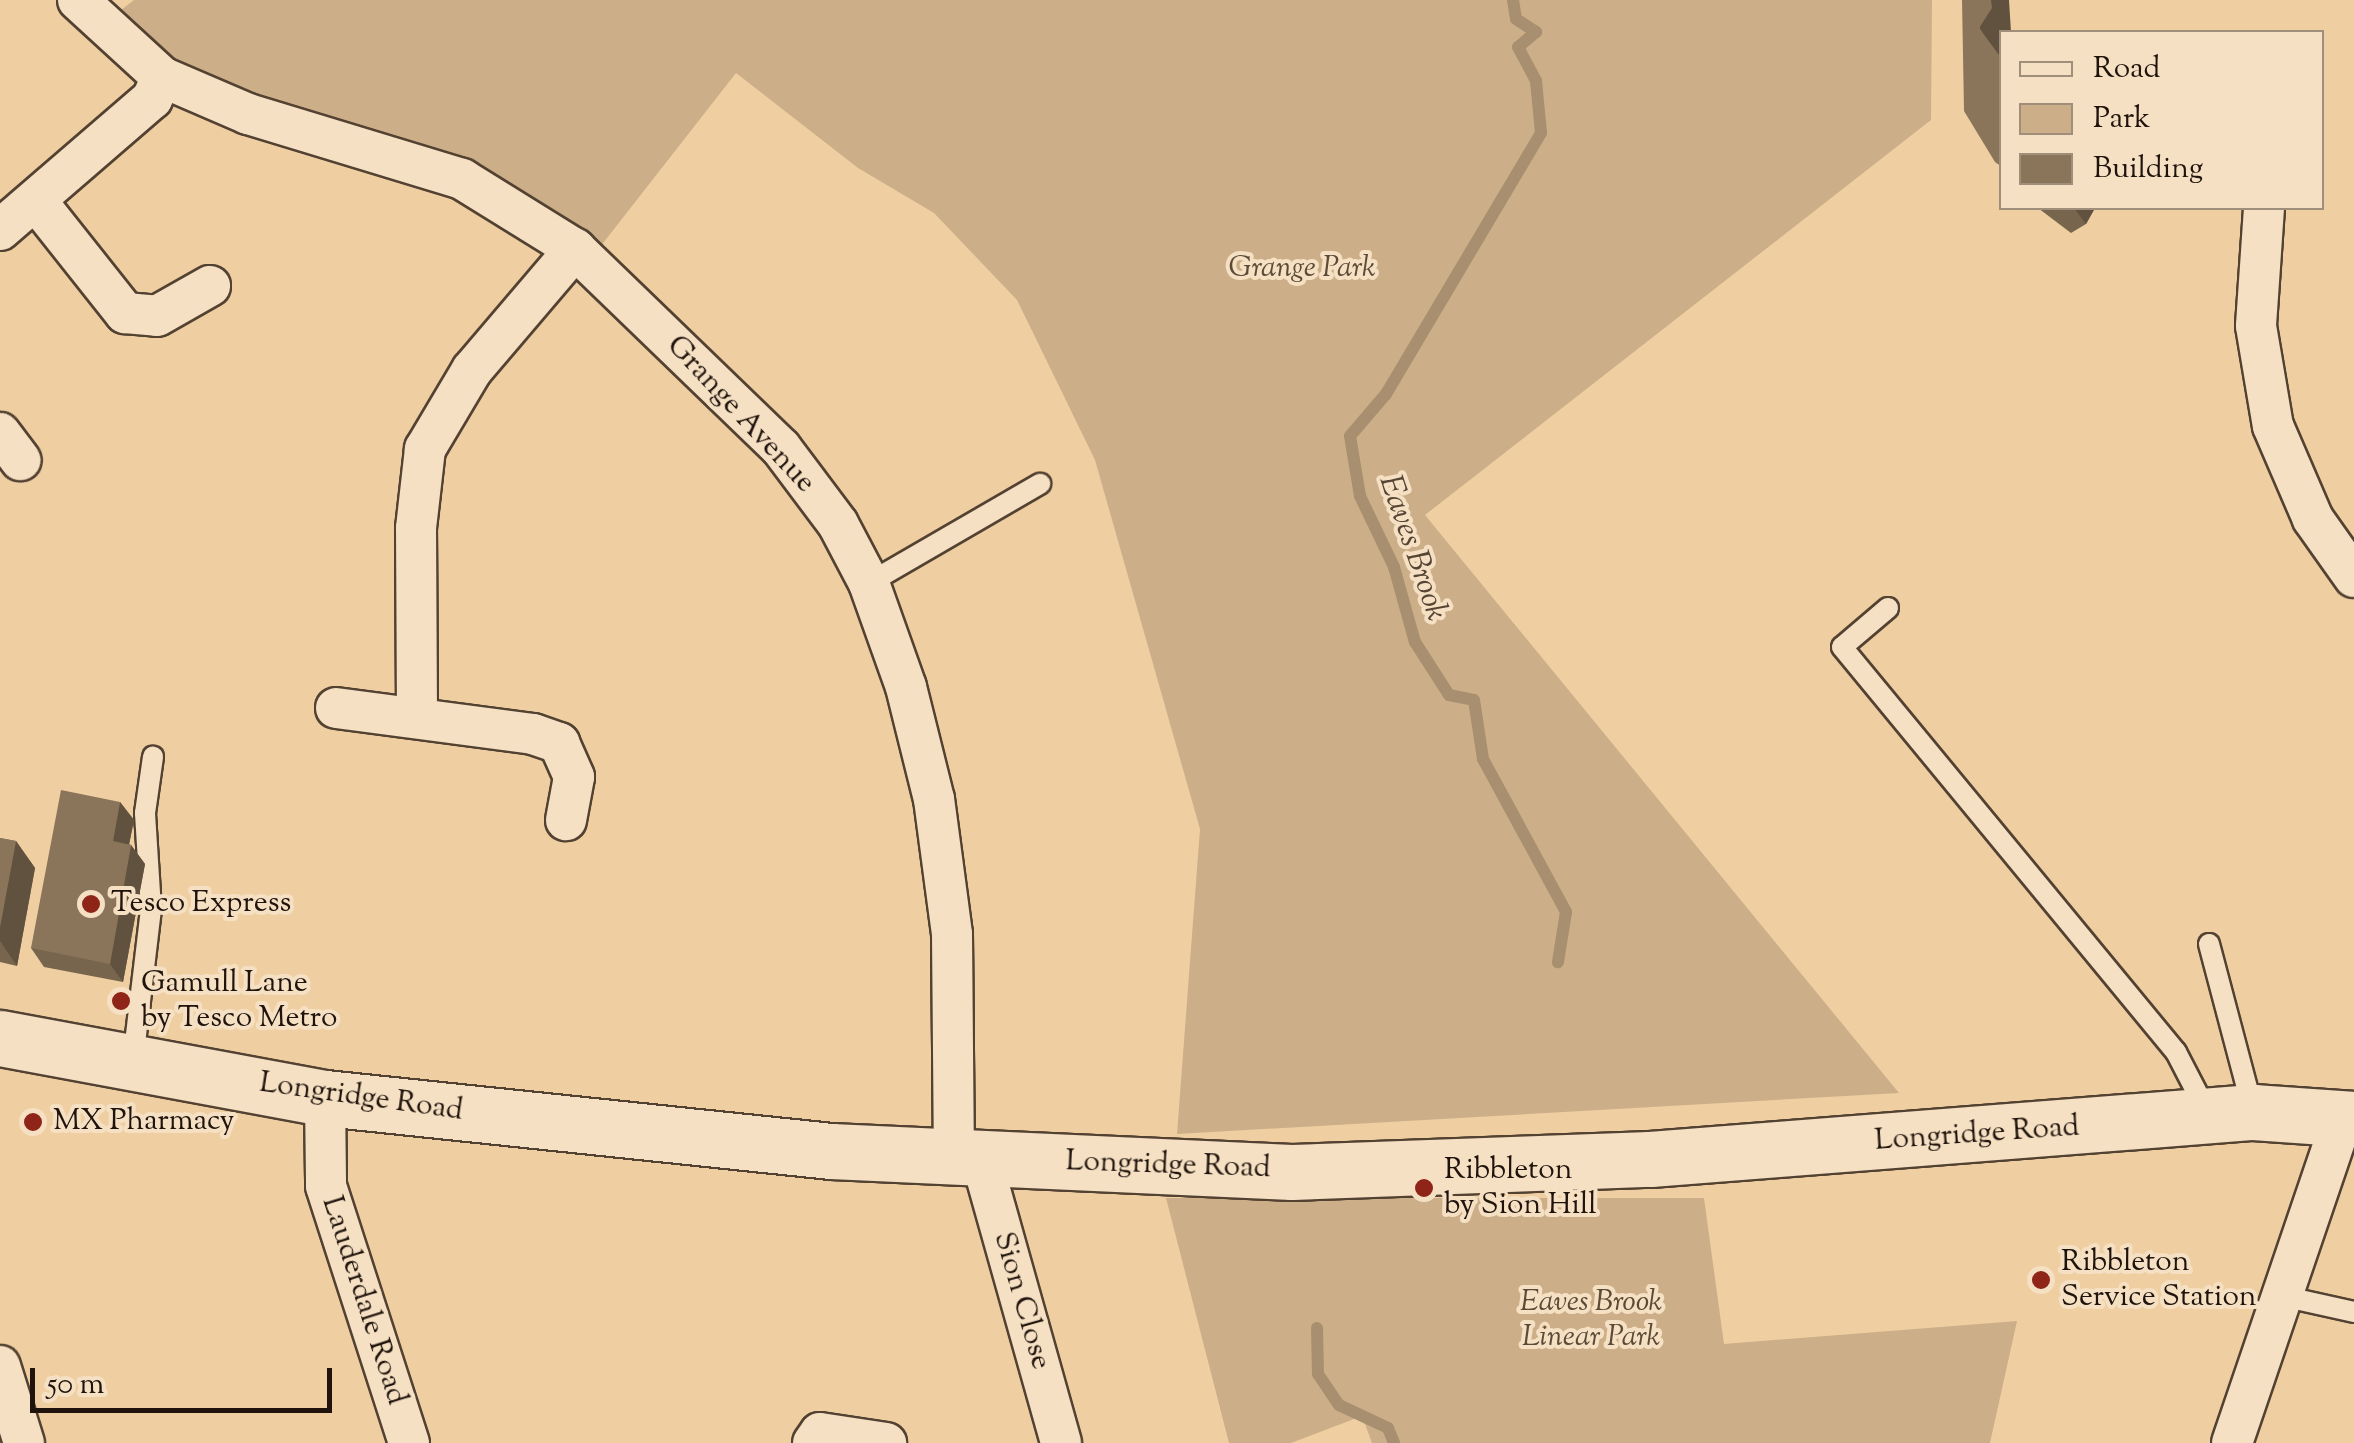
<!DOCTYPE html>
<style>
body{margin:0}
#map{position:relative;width:2354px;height:1443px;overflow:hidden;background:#efcfa2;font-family:"Sorts Mill Goudy",serif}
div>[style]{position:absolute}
.green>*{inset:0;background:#ccaf88}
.stream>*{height:12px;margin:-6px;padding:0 6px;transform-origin:6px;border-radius:6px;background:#a88f6f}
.roads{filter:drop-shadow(2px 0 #534232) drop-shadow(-2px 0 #534232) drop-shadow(0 2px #534232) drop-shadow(0 -2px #534232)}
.lane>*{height:20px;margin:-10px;padding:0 10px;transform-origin:10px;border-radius:10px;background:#f5e0c3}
.street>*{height:40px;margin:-20px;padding:0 20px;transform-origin:20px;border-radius:20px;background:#f5e0c3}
.secondary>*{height:55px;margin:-27.5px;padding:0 27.5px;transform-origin:27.5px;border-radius:27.5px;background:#f5e0c3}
.wall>*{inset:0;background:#78654d}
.shaded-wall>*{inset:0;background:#61523f}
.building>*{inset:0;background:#8b755a}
.dots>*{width:28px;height:28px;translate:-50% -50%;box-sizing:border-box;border:5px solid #f5e0c3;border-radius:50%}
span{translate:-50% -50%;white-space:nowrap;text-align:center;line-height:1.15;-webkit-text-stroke:8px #f5e0c3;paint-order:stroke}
.park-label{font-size:30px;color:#5c4a37;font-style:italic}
.street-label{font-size:30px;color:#1f130c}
.poi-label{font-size:30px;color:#1f130c}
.left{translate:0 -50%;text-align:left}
.water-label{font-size:32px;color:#564534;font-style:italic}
.legend{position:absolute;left:1999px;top:30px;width:325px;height:180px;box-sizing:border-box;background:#f5e0c3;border:2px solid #9f8e7a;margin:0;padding:12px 18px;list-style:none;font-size:30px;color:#1f130c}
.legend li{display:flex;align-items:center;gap:20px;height:50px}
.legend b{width:50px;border:2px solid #9f8e7a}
.scale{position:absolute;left:30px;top:1368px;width:302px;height:45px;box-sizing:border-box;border:5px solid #1f130c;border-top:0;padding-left:12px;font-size:30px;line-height:35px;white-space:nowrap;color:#1f130c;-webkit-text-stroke:8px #f5e0c3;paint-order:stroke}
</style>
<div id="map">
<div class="green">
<i style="clip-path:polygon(134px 0,1932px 0,1931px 120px,1425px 515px,1899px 1093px,1177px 1134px,1200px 829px,1095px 460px,1017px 300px,934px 213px,858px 168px,736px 73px,600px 247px,212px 88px,112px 17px)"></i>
<i style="clip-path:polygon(1166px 1198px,1704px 1198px,1724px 1344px,2017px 1321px,1990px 1443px,1372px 1443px,1362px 1416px,1291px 1443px,1229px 1443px)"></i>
</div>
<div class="stream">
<i style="left:1513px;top:0;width:19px;rotate:81deg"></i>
<i style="left:1516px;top:19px;width:24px;rotate:33deg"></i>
<i style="left:1536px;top:32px;width:23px;rotate:140deg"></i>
<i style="left:1518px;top:47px;width:38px;rotate:62deg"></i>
<i style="left:1536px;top:81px;width:52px;rotate:84.5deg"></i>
<i style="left:1541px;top:133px;width:304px;rotate:120.7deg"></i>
<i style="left:1386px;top:394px;width:55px;rotate:130.6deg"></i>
<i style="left:1350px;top:436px;width:61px;rotate:80.5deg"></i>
<i style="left:1360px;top:496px;width:79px;rotate:64.4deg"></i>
<i style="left:1394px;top:567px;width:78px;rotate:74.4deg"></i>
<i style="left:1415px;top:642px;width:63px;rotate:57.3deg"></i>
<i style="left:1449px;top:695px;width:25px;rotate:11deg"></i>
<i style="left:1474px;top:700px;width:60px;rotate:81.3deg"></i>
<i style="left:1483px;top:759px;width:174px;rotate:61.5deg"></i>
<i style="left:1566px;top:912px;width:51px;rotate:99.1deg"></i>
<i style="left:1317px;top:1328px;width:46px;rotate:88.8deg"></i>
<i style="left:1318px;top:1374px;width:37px;rotate:56deg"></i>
<i style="left:1339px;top:1405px;width:54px;rotate:25.1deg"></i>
<i style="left:1388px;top:1428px;width:16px;rotate:68deg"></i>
</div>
<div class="roads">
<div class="lane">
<i style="left:869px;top:583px;width:198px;rotate:-30.1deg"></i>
<i style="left:1888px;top:608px;width:60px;rotate:139.7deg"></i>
<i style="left:1842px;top:647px;width:525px;rotate:50.49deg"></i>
<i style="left:2176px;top:1052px;width:68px;rotate:62.7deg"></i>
<i style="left:2209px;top:944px;width:172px;rotate:75.2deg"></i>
<i style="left:133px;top:1060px;width:152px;rotate:-83.2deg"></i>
<i style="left:151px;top:909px;width:96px;rotate:-93.6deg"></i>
<i style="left:145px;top:813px;width:57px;rotate:-81.9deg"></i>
<i style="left:2282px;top:1296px;width:74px;rotate:12.5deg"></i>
</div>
<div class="street">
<i style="left:78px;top:0;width:114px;rotate:42.5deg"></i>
<i style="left:162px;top:77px;width:94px;rotate:23.3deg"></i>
<i style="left:248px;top:114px;width:224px;rotate:16.9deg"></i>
<i style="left:462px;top:179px;width:133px;rotate:31.8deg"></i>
<i style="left:575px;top:249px;width:286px;rotate:44deg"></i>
<i style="left:781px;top:448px;width:95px;rotate:53.1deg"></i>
<i style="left:838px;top:524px;width:67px;rotate:62.3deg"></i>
<i style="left:869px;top:583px;width:110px;rotate:70.4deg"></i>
<i style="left:906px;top:687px;width:115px;rotate:76deg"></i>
<i style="left:934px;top:799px;width:136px;rotate:82.4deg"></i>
<i style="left:952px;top:934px;width:223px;rotate:89.5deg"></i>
<i style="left:37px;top:202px;width:142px;rotate:51.6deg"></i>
<i style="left:125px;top:313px;width:32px;rotate:5deg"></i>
<i style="left:157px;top:316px;width:61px;rotate:-29.5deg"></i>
<i style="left:2264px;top:208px;width:118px;rotate:93.9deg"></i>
<i style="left:2256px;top:326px;width:101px;rotate:80.4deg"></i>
<i style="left:2273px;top:426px;width:101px;rotate:66.7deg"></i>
<i style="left:2313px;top:519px;width:71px;rotate:54.7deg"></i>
<i style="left:0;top:230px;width:201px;rotate:-40.8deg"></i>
<i style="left:152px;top:99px;width:24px;rotate:-66deg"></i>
<i style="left:0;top:433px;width:34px;rotate:53deg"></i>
<i style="left:336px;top:708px;width:199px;rotate:7.5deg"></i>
<i style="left:533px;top:734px;width:28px;rotate:19deg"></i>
<i style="left:559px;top:743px;width:37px;rotate:66deg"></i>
<i style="left:574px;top:777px;width:44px;rotate:100.5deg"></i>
<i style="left:417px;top:716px;width:188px;rotate:-90.3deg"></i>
<i style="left:416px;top:528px;width:80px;rotate:-83.5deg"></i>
<i style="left:425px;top:449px;width:92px;rotate:-59.3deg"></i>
<i style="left:472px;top:370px;width:159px;rotate:-49.6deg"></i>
<i style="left:325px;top:1098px;width:88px;rotate:89.3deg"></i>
<i style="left:326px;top:1186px;width:270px;rotate:72.1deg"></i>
<i style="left:981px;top:1158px;width:296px;rotate:74.3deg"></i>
<i style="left:0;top:1366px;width:81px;rotate:72.7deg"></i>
<i style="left:813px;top:1443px;width:12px;rotate:-55deg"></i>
<i style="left:820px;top:1433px;width:67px;rotate:8.6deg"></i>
<i style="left:2232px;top:1443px;width:342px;rotate:-71.2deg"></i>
</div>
<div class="secondary">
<i style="left:0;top:1038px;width:330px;rotate:10.5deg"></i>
<i style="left:325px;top:1098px;width:509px;rotate:5.98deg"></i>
<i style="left:831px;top:1151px;width:461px;rotate:2.6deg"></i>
<i style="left:1292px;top:1172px;width:358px;rotate:-2.1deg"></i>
<i style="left:1650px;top:1159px;width:605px;rotate:-4.46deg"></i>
<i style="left:2253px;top:1112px;width:101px;rotate:4deg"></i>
</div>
</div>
<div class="wall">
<i style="clip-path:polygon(2038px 208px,2095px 208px,2086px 224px,2071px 233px)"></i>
<i style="clip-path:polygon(120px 802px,134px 820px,129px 844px,131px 845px,145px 864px,123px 982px,44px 967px,31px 948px)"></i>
<i style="clip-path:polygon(0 838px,16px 841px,35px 868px,17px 966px,0 962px)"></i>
</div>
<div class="shaded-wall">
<i style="clip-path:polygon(1991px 0,2009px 0,2011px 32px,2002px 32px,2002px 51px,1998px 56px,1979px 28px)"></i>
<i style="clip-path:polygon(2074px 208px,2095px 208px,2086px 224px)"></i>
<i style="clip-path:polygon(120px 802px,134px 820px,126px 860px,113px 841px)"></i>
<i style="clip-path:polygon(16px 841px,35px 868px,17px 966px,0 941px,0 927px)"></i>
<i style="clip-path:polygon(131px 845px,145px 864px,123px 982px,110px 964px)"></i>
</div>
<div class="building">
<i style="clip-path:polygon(1962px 0,1991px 0,1992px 8px,1979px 28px,1999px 55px,2002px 55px,2002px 167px,1995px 162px,1964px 111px)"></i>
<i style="clip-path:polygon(61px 790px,120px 802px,113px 841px,131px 845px,110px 964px,31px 948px)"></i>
<i style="clip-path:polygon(0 838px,16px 841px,0 927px)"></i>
</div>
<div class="dots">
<i style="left:91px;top:904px;background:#8f2418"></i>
<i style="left:121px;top:1001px;background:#8f2418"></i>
<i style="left:33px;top:1122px;background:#8f2418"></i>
<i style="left:1424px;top:1188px;background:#8f2418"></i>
<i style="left:2041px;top:1280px;background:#8f2418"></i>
</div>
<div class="park-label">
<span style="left:1302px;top:269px">Grange Park</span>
<span style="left:1591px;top:1320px">Eaves Brook<br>Linear Park</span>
</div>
<div class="street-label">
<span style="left:740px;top:415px;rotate:47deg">Grange Avenue</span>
<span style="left:361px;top:1098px;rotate:8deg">Longridge Road</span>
<span style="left:1977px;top:1135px;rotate:-4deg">Longridge Road</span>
<span style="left:1168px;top:1166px;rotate:2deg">Longridge Road</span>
<span style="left:363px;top:1301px;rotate:72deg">Lauderdale Road</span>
<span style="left:1021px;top:1301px;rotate:74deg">Sion Close</span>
</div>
<div class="poi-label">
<span class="left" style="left:111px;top:904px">Tesco Express</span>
<span class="left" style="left:141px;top:1001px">Gamull Lane<br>by Tesco Metro</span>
<span class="left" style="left:53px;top:1122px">MX Pharmacy</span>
<span class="left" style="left:1444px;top:1188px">Ribbleton<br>by Sion Hill</span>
<span class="left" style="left:2061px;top:1280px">Ribbleton<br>Service Station</span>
</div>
<div class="water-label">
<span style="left:1412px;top:548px;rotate:71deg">Eaves Brook</span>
</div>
<ul class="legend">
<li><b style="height:12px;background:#f5e0c3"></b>Road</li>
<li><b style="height:28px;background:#ccaf88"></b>Park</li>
<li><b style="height:28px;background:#8b755a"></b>Building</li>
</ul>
<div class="scale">50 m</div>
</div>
